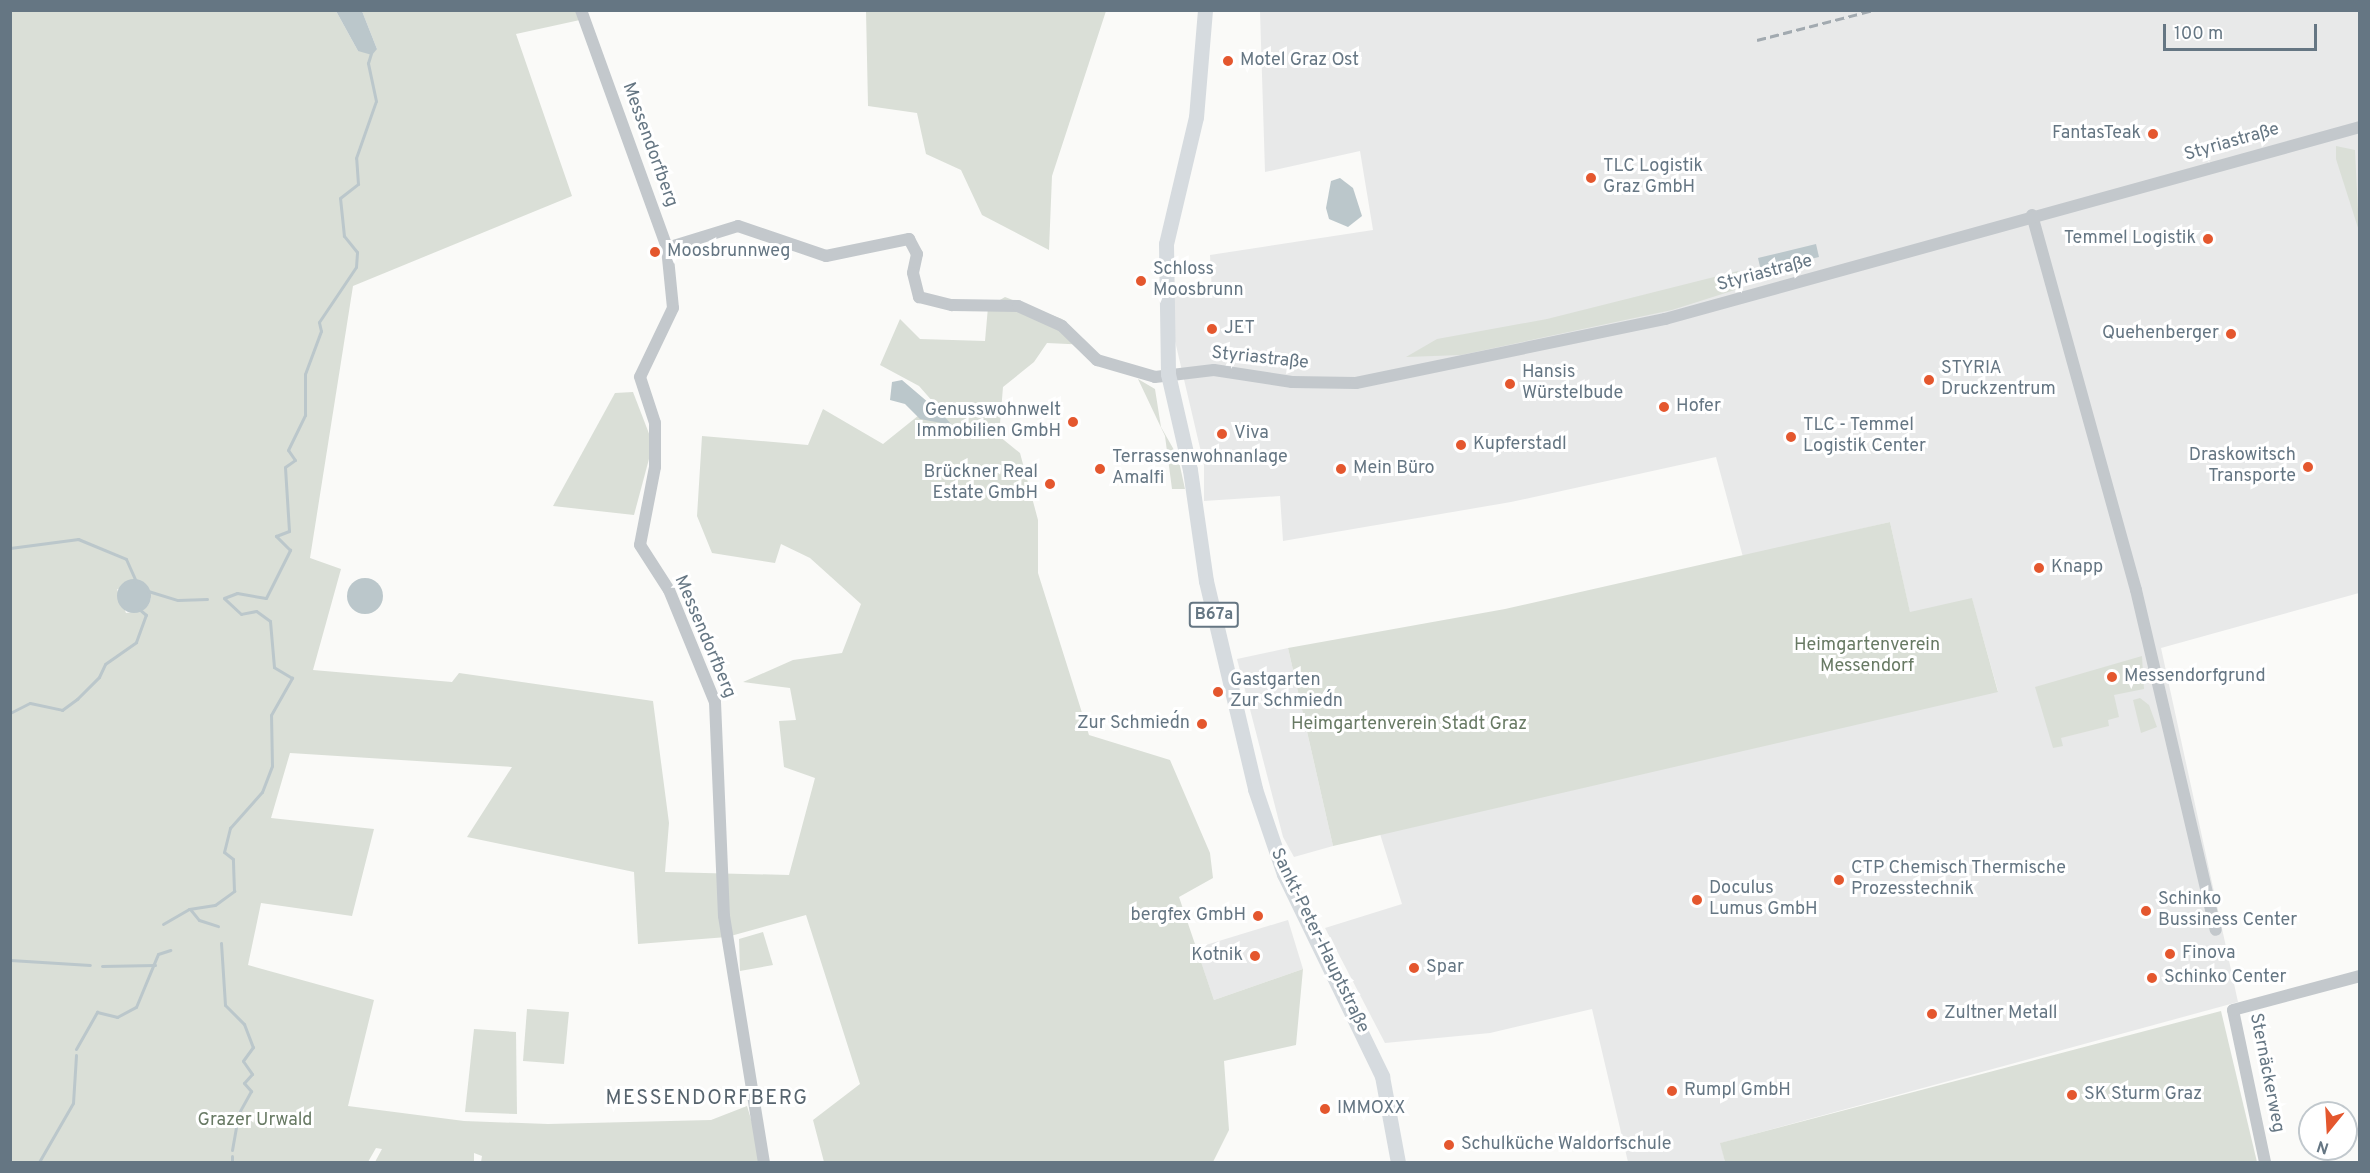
<!DOCTYPE html>
<meta charset="utf-8">
<style>
body{margin:0}
#map{position:relative;width:2370px;height:1173px;overflow:hidden;background:#fafaf8;font-family:Overpass,sans-serif}
div>[style]{position:absolute}
.built>*{inset:0;background:#e8e9e9}
.green>*{inset:0;background:#dadfd7}
.water>*{inset:0;background:#bbc7cb}
.round{border-radius:50%}
.stream>*{height:3px;margin:-1.5px;padding:0 1.5px;transform-origin:1.5px;border-radius:1.5px;background:#bbc7cb}
.minor>*{height:12px;margin:-6px;padding:0 6px;transform-origin:6px;border-radius:6px;background:#c3c8cc}
.major>*{height:15px;margin:-7.5px;padding:0 7.5px;transform-origin:7.5px;border-radius:7.5px;background:#d6dbdf}
.rail>*{height:3px;margin-top:-1.5px;transform-origin:0;background:repeating-linear-gradient(90deg,#a2aab0 0 9px,transparent 0 13.5px)}
.dots>*{width:16px;height:16px;translate:-50% -50%;box-sizing:border-box;border:3px solid #fff;border-radius:50%}
span{translate:-50% -50%;white-space:nowrap;text-align:center;line-height:1.15;-webkit-text-stroke:6px #fff;paint-order:stroke}
.shield-label span{padding:2px 4px;background:#fff;border:2px solid;border-radius:4px;-webkit-text-stroke-width:0}
.shield-label{font-size:16px;color:#657683;font-weight:700}
.poi-label{font-size:18px;color:#657683}
.left{translate:0 -50%;text-align:left}
.right{translate:-100% -50%;text-align:right}
.street-label{font-size:18px;color:#657683}
.park-label{font-size:18px;color:#687a64}
.neighbourhood-label{font-size:20px;color:#57646e;letter-spacing:1.5px}
.frame{position:absolute;inset:0;border:12px solid #657683;pointer-events:none}
.north{position:absolute;left:2298px;top:1101px;width:60px;height:60px;box-sizing:border-box;background:#fff;border:2px solid #c1c8cd;border-radius:50%;rotate:198deg;font-size:16px;font-weight:700;line-height:24px;text-align:center;color:#657683}
.north::after{content:'';display:block;margin:auto;width:21px;height:27px;background:#e4572e;clip-path:polygon(50% 0,100% 100%,50% 72%,0 100%)}
.scale{position:absolute;left:2163px;top:24px;width:154px;height:27px;box-sizing:border-box;border:3px solid #657683;border-top:0;padding-left:8px;font-size:18px;line-height:21px;white-space:nowrap;color:#657683;-webkit-text-stroke:4px #fff;paint-order:stroke}
</style>
<div id="map">
<div class="built">
<i style="clip-path:polygon(1260px 11px,2359px 11px,2359px 593px,2161px 648px,2238px 1002px,1721px 1143px,1725px 1162px,1628px 1162px,1592px 1009px,1490px 1033px,1385px 1043px,1325px 928px,1402px 904px,1380px 834px,1998px 691px,1972px 599px,1910px 613px,1890px 522px,1743px 557px,1716px 457px,1511px 502px,1283px 541px,1280px 496px,1204px 501px,1204px 465px,1175px 341px,1172px 296px,1212px 293px,1210px 255px,1373px 230px,1360px 151px,1265px 172px)"></i>
<i style="clip-path:polygon(1288px 648px,1333px 846px,1294px 857px,1283px 837px,1237px 659px)"></i>
<i style="clip-path:polygon(1288px 920px,1303px 969px,1214px 1000px,1196px 948px)"></i>
</div>
<div class="green">
<i style="clip-path:polygon(evenodd,10px 11px,336px 11px,358px 51px,377px 49px,362px 11px,586px 11px,589px 18px,516px 34px,572px 196px,353px 286px,310px 558px,341px 569px,313px 670px,452px 682px,459px 673px,653px 701px,669px 823px,665px 872px,789px 875px,815px 778px,784px 767px,779px 721px,796px 720px,790px 688px,743px 682px,793px 660px,842px 653px,861px 604px,810px 558px,781px 544px,775px 563px,712px 553px,697px 516px,702px 436px,808px 445px,823px 409px,883px 444px,934px 403px,919px 386px,880px 365px,900px 319px,920px 339px,985px 341px,988px 307px,1005px 297px,1062px 319px,1089px 345px,1047px 343px,1034px 362px,1003px 387px,999px 436px,1020px 453px,1038px 520px,1038px 573px,1089px 735px,1170px 760px,1210px 853px,1213px 878px,1179px 897px,1214px 1000px,1303px 969px,1296px 1045px,1224px 1061px,1229px 1130px,1213px 1162px,824px 1162px,813px 1120px,860px 1084px,806px 915px,727px 937px,638px 944px,634px 872px,467px 837px,512px 767px,290px 753px,271px 818px,374px 829px,352px 916px,261px 903px,248px 965px,374px 1000px,348px 1106px,464px 1121px,548px 1124px,711px 1120px,747px 1106px,764px 1162px,481px 1162px,482px 1156px,474px 1153px,474px 1162px,375px 1162px,382px 1149px,376px 1148px,368px 1162px,11px 1162px,10px 11px,117px 589px,151px 598px,149px 604px,142px 611px,126px 613px,117px 589px)"></i>
<i style="clip-path:polygon(866px 11px,1106px 11px,1052px 176px,1049px 250px,982px 215px,961px 170px,926px 154px,917px 113px,868px 106px)"></i>
<i style="clip-path:polygon(2336px 146px,2355px 150px,2359px 231px,2336px 159px)"></i>
<i style="clip-path:polygon(1738px 271px,1741px 288px,1672px 310px,1461px 355px,1406px 357px,1437px 339px,1547px 319px)"></i>
<i style="clip-path:polygon(1138px 379px,1155px 389px,1161px 427px,1178px 457px,1185px 489px,1172px 489px,1165px 436px)"></i>
<i style="clip-path:polygon(633px 392px,653px 444px,634px 515px,553px 506px,615px 393px)"></i>
<i style="clip-path:polygon(1890px 522px,1910px 612px,1972px 598px,1998px 692px,1333px 846px,1288px 648px,1505px 609px)"></i>
<i style="clip-path:polygon(2142px 656px,2144px 689px,2114px 695px,2119px 717px,2108px 720px,2109px 726px,2061px 738px,2063px 746px,2053px 748px,2035px 687px)"></i>
<i style="clip-path:polygon(2140px 698px,2149px 705px,2157px 727px,2141px 733px,2133px 700px)"></i>
<i style="clip-path:polygon(763px 932px,773px 965px,740px 971px,739px 939px)"></i>
<i style="clip-path:polygon(527px 1009px,569px 1012px,564px 1064px,523px 1061px)"></i>
<i style="clip-path:polygon(2221px 1011px,2257px 1162px,1725px 1162px,1720px 1143px)"></i>
<i style="clip-path:polygon(474px 1029px,516px 1032px,517px 1114px,465px 1112px)"></i>
</div>
<div class="water">
<i style="clip-path:polygon(336px 11px,362px 11px,377px 49px,372px 55px,358px 51px)"></i>
<i style="clip-path:polygon(1340px 178px,1353px 188px,1362px 216px,1348px 227px,1329px 219px,1326px 208px,1331px 181px)"></i>
<i style="clip-path:polygon(1816px 244px,1819px 257px,1761px 271px,1758px 258px)"></i>
<i style="clip-path:polygon(902px 380px,943px 415px,952px 425px,920px 419px,905px 404px,890px 400px,892px 382px)"></i>
<i class="round" style="left:347px;top:578px;width:36px;height:36px"></i>
<i class="round" style="left:117px;top:579px;width:34px;height:34px"></i>
</div>
<div class="stream">
<i style="left:10px;top:548px;width:69px;rotate:-7.5deg"></i>
<i style="left:78px;top:539px;width:52px;rotate:22.6deg"></i>
<i style="left:126px;top:559px;width:24px;rotate:66deg"></i>
<i style="left:148px;top:591px;width:31px;rotate:17deg"></i>
<i style="left:178px;top:600px;width:29px;rotate:-2deg"></i>
<i style="left:10px;top:713px;width:22px;rotate:-27deg"></i>
<i style="left:30px;top:703px;width:33px;rotate:12deg"></i>
<i style="left:62px;top:710px;width:19px;rotate:-36deg"></i>
<i style="left:77px;top:699px;width:31px;rotate:-45deg"></i>
<i style="left:99px;top:677px;width:14px;rotate:-65deg"></i>
<i style="left:105px;top:664px;width:38px;rotate:-35deg"></i>
<i style="left:136px;top:642px;width:29px;rotate:-70deg"></i>
<i style="left:146px;top:615px;width:9px;rotate:-139deg"></i>
<i style="left:190px;top:909px;width:14px;rotate:51deg"></i>
<i style="left:199px;top:920px;width:20px;rotate:18deg"></i>
<i style="left:163px;top:924px;width:30px;rotate:-30deg"></i>
<i style="left:189px;top:909px;width:26px;rotate:-9deg"></i>
<i style="left:215px;top:905px;width:24px;rotate:-36deg"></i>
<i style="left:234px;top:891px;width:32px;rotate:-92deg"></i>
<i style="left:233px;top:859px;width:11px;rotate:-142deg"></i>
<i style="left:224px;top:852px;width:25px;rotate:-76deg"></i>
<i style="left:230px;top:828px;width:48px;rotate:-48.4deg"></i>
<i style="left:262px;top:792px;width:28px;rotate:-69deg"></i>
<i style="left:272px;top:766px;width:51px;rotate:-91.1deg"></i>
<i style="left:271px;top:715px;width:43px;rotate:-60.4deg"></i>
<i style="left:292px;top:678px;width:21px;rotate:-149deg"></i>
<i style="left:274px;top:667px;width:46px;rotate:-95deg"></i>
<i style="left:270px;top:621px;width:17px;rotate:-144deg"></i>
<i style="left:256px;top:611px;width:15px;rotate:169deg"></i>
<i style="left:241px;top:614px;width:23px;rotate:-137deg"></i>
<i style="left:224px;top:598px;width:14px;rotate:-21deg"></i>
<i style="left:237px;top:593px;width:29px;rotate:10deg"></i>
<i style="left:266px;top:598px;width:54px;rotate:-63.4deg"></i>
<i style="left:290px;top:550px;width:20px;rotate:-135deg"></i>
<i style="left:276px;top:536px;width:14px;rotate:-21deg"></i>
<i style="left:289px;top:531px;width:64px;rotate:-93.6deg"></i>
<i style="left:285px;top:467px;width:12px;rotate:-35deg"></i>
<i style="left:295px;top:460px;width:12px;rotate:-125deg"></i>
<i style="left:288px;top:450px;width:39px;rotate:-64deg"></i>
<i style="left:305px;top:415px;width:41px;rotate:-90deg"></i>
<i style="left:305px;top:374px;width:46px;rotate:-69.6deg"></i>
<i style="left:321px;top:331px;width:9px;rotate:-103deg"></i>
<i style="left:319px;top:322px;width:66px;rotate:-56.1deg"></i>
<i style="left:356px;top:267px;width:15px;rotate:-86deg"></i>
<i style="left:357px;top:252px;width:21px;rotate:-129deg"></i>
<i style="left:344px;top:236px;width:38px;rotate:-96deg"></i>
<i style="left:340px;top:198px;width:23px;rotate:-38deg"></i>
<i style="left:358px;top:184px;width:26px;rotate:-94deg"></i>
<i style="left:356px;top:158px;width:60px;rotate:-70.7deg"></i>
<i style="left:376px;top:101px;width:39px;rotate:-102deg"></i>
<i style="left:368px;top:63px;width:10px;rotate:-73deg"></i>
<i style="left:221px;top:943px;width:62px;rotate:86.3deg"></i>
<i style="left:225px;top:1005px;width:27px;rotate:45deg"></i>
<i style="left:244px;top:1024px;width:25px;rotate:69deg"></i>
<i style="left:253px;top:1047px;width:17px;rotate:126deg"></i>
<i style="left:243px;top:1061px;width:16px;rotate:55deg"></i>
<i style="left:252px;top:1074px;width:12px;rotate:132deg"></i>
<i style="left:244px;top:1083px;width:11px;rotate:49deg"></i>
<i style="left:251px;top:1091px;width:23px;rotate:119deg"></i>
<i style="left:10px;top:960px;width:80px;rotate:3.6deg"></i>
<i style="left:102px;top:966px;width:53px;rotate:-1.1deg"></i>
<i style="left:76px;top:1049px;width:43px;rotate:-60.4deg"></i>
<i style="left:97px;top:1012px;width:21px;rotate:14deg"></i>
<i style="left:117px;top:1017px;width:21px;rotate:-28deg"></i>
<i style="left:136px;top:1007px;width:57px;rotate:-67.5deg"></i>
<i style="left:158px;top:954px;width:13px;rotate:-18deg"></i>
<i style="left:232px;top:1150px;width:34px;rotate:-80deg"></i>
<i style="left:232px;top:1156px;width:6px;rotate:90deg"></i>
<i style="left:39px;top:1162px;width:68px;rotate:-60deg"></i>
<i style="left:73px;top:1103px;width:48px;rotate:-86.4deg"></i>
</div>
<div class="minor">
<i style="left:581px;top:10px;width:253px;rotate:70.1deg"></i>
<i style="left:667px;top:248px;width:60px;rotate:84.3deg"></i>
<i style="left:673px;top:308px;width:76px;rotate:115.6deg"></i>
<i style="left:640px;top:377px;width:48px;rotate:71.9deg"></i>
<i style="left:655px;top:423px;width:44px;rotate:90deg"></i>
<i style="left:655px;top:467px;width:79px;rotate:100.9deg"></i>
<i style="left:640px;top:545px;width:54px;rotate:57.2deg"></i>
<i style="left:669px;top:590px;width:121px;rotate:67.7deg"></i>
<i style="left:715px;top:702px;width:214px;rotate:87.6deg"></i>
<i style="left:724px;top:916px;width:249px;rotate:80.8deg"></i>
<i style="left:2032px;top:215px;width:389px;rotate:74.5deg"></i>
<i style="left:2136px;top:590px;width:349px;rotate:76.8deg"></i>
<i style="left:667px;top:248px;width:74px;rotate:-17.2deg"></i>
<i style="left:738px;top:226px;width:93px;rotate:18.8deg"></i>
<i style="left:826px;top:256px;width:85px;rotate:-11.6deg"></i>
<i style="left:909px;top:239px;width:17px;rotate:62deg"></i>
<i style="left:917px;top:254px;width:19px;rotate:102deg"></i>
<i style="left:913px;top:273px;width:25px;rotate:76deg"></i>
<i style="left:919px;top:297px;width:34px;rotate:14deg"></i>
<i style="left:952px;top:305px;width:66px;rotate:0.9deg"></i>
<i style="left:1018px;top:306px;width:48px;rotate:24.4deg"></i>
<i style="left:1062px;top:326px;width:49px;rotate:44.2deg"></i>
<i style="left:1097px;top:360px;width:60px;rotate:16.3deg"></i>
<i style="left:1155px;top:377px;width:59px;rotate:-6.8deg"></i>
<i style="left:1214px;top:370px;width:79px;rotate:8.7deg"></i>
<i style="left:1292px;top:382px;width:64px;rotate:0.9deg"></i>
<i style="left:1356px;top:383px;width:316px;rotate:-11.7deg"></i>
<i style="left:1665px;top:319px;width:721px;rotate:-15.44deg"></i>
<i style="left:2265px;top:1162px;width:155px;rotate:-101.9deg"></i>
<i style="left:2233px;top:1010px;width:131px;rotate:-15deg"></i>
</div>
<div class="major">
<i style="left:1205px;top:10px;width:107px;rotate:94.8deg"></i>
<i style="left:1196px;top:117px;width:130px;rotate:103.3deg"></i>
<i style="left:1166px;top:244px;width:130px;rotate:89.1deg"></i>
<i style="left:1168px;top:374px;width:98px;rotate:77.1deg"></i>
<i style="left:1190px;top:470px;width:112px;rotate:81.8deg"></i>
<i style="left:1206px;top:581px;width:214px;rotate:76.7deg"></i>
<i style="left:1255px;top:789px;width:90px;rotate:71.2deg"></i>
<i style="left:1284px;top:874px;width:225px;rotate:64.1deg"></i>
<i style="left:1382px;top:1076px;width:87px;rotate:79.5deg"></i>
</div>
<div class="rail">
<i style="left:1757px;top:40px;width:121px;rotate:-14.4deg"></i>
</div>
<div class="dots">
<i style="left:1228px;top:61px;background:#e4572e"></i>
<i style="left:2153px;top:134px;background:#e4572e"></i>
<i style="left:1591px;top:178px;background:#e4572e"></i>
<i style="left:2208px;top:239px;background:#e4572e"></i>
<i style="left:655px;top:252px;background:#e4572e"></i>
<i style="left:1141px;top:281px;background:#e4572e"></i>
<i style="left:1212px;top:329px;background:#e4572e"></i>
<i style="left:2231px;top:334px;background:#e4572e"></i>
<i style="left:1929px;top:380px;background:#e4572e"></i>
<i style="left:1510px;top:384px;background:#e4572e"></i>
<i style="left:1664px;top:407px;background:#e4572e"></i>
<i style="left:1073px;top:422px;background:#e4572e"></i>
<i style="left:1222px;top:434px;background:#e4572e"></i>
<i style="left:1791px;top:437px;background:#e4572e"></i>
<i style="left:1461px;top:445px;background:#e4572e"></i>
<i style="left:2308px;top:467px;background:#e4572e"></i>
<i style="left:1100px;top:469px;background:#e4572e"></i>
<i style="left:1341px;top:469px;background:#e4572e"></i>
<i style="left:1050px;top:484px;background:#e4572e"></i>
<i style="left:2039px;top:568px;background:#e4572e"></i>
<i style="left:2112px;top:677px;background:#e4572e"></i>
<i style="left:1218px;top:692px;background:#e4572e"></i>
<i style="left:1202px;top:724px;background:#e4572e"></i>
<i style="left:1839px;top:880px;background:#e4572e"></i>
<i style="left:1697px;top:900px;background:#e4572e"></i>
<i style="left:2146px;top:911px;background:#e4572e"></i>
<i style="left:1258px;top:916px;background:#e4572e"></i>
<i style="left:2170px;top:954px;background:#e4572e"></i>
<i style="left:1255px;top:956px;background:#e4572e"></i>
<i style="left:1414px;top:968px;background:#e4572e"></i>
<i style="left:2152px;top:978px;background:#e4572e"></i>
<i style="left:1932px;top:1014px;background:#e4572e"></i>
<i style="left:1672px;top:1091px;background:#e4572e"></i>
<i style="left:2072px;top:1095px;background:#e4572e"></i>
<i style="left:1325px;top:1109px;background:#e4572e"></i>
<i style="left:1449px;top:1145px;background:#e4572e"></i>
</div>
<div class="shield-label">
<span style="left:1214px;top:615px">B67a</span>
</div>
<div class="poi-label">
<span class="left" style="left:1240px;top:61px">Motel Graz Ost</span>
<span class="right" style="left:2141px;top:134px">FantasTeak</span>
<span class="left" style="left:1603px;top:178px">TLC Logistik<br>Graz GmbH</span>
<span class="right" style="left:2196px;top:239px">Temmel Logistik</span>
<span class="left" style="left:667px;top:252px">Moosbrunnweg</span>
<span class="left" style="left:1153px;top:281px">Schloss<br>Moosbrunn</span>
<span class="left" style="left:1224px;top:329px">JET</span>
<span class="right" style="left:2219px;top:334px">Quehenberger</span>
<span class="left" style="left:1941px;top:380px">STYRIA<br>Druckzentrum</span>
<span class="left" style="left:1522px;top:384px">Hansis<br>Würstelbude</span>
<span class="left" style="left:1676px;top:407px">Hofer</span>
<span class="right" style="left:1061px;top:422px">Genusswohnwelt<br>Immobilien GmbH</span>
<span class="left" style="left:1803px;top:437px">TLC - Temmel<br>Logistik Center</span>
<span class="left" style="left:1234px;top:434px">Viva</span>
<span class="left" style="left:1473px;top:445px">Kupferstadl</span>
<span class="right" style="left:2296px;top:467px">Draskowitsch<br>Transporte</span>
<span class="left" style="left:1112px;top:469px">Terrassenwohnanlage<br>Amalfi</span>
<span class="left" style="left:1353px;top:469px">Mein Büro</span>
<span class="right" style="left:1038px;top:484px">Brückner Real<br>Estate GmbH</span>
<span class="left" style="left:2051px;top:568px">Knapp</span>
<span class="left" style="left:2124px;top:677px">Messendorfgrund</span>
<span class="left" style="left:1230px;top:692px">Gastgarten<br>Zur Schmied´n</span>
<span class="right" style="left:1190px;top:724px">Zur Schmied´n</span>
<span class="left" style="left:1851px;top:880px">CTP Chemisch Thermische<br>Prozesstechnik</span>
<span class="left" style="left:1709px;top:900px">Doculus<br>Lumus GmbH</span>
<span class="left" style="left:2158px;top:911px">Schinko<br>Bussiness Center</span>
<span class="right" style="left:1246px;top:916px">bergfex GmbH</span>
<span class="left" style="left:2182px;top:954px">Finova</span>
<span class="right" style="left:1243px;top:956px">Kotnik</span>
<span class="left" style="left:1426px;top:968px">Spar</span>
<span class="left" style="left:2164px;top:978px">Schinko Center</span>
<span class="left" style="left:1944px;top:1014px">Zultner Metall</span>
<span class="left" style="left:1684px;top:1091px">Rumpl GmbH</span>
<span class="left" style="left:2084px;top:1095px">SK Sturm Graz</span>
<span class="left" style="left:1337px;top:1109px">IMMOXX</span>
<span class="left" style="left:1461px;top:1145px">Schulküche Waldorfschule</span>
</div>
<div class="street-label">
<span style="left:2232px;top:143px;rotate:-16deg">Styriastraße</span>
<span style="left:649px;top:145px;rotate:70deg">Messendorfberg</span>
<span style="left:1765px;top:274px;rotate:-15deg">Styriastraße</span>
<span style="left:1260px;top:359px;rotate:6deg">Styriastraße</span>
<span style="left:704px;top:637px;rotate:67deg">Messendorfberg</span>
<span style="left:1319px;top:941px;rotate:64deg">Sankt-Peter-Hauptstraße</span>
<span style="left:2266px;top:1073px;rotate:79deg">Sternäckerweg</span>
</div>
<div class="park-label">
<span style="left:1867px;top:657px">Heimgartenverein<br>Messendorf</span>
<span style="left:1409px;top:725px">Heimgartenverein Stadt Graz</span>
<span style="left:255px;top:1121px">Grazer Urwald</span>
</div>
<div class="neighbourhood-label">
<span style="left:707px;top:1099px">MESSENDORFBERG</span>
</div>
<div class="frame"></div>
<div class="north">N</div>
<div class="scale">100 m</div>
</div>
